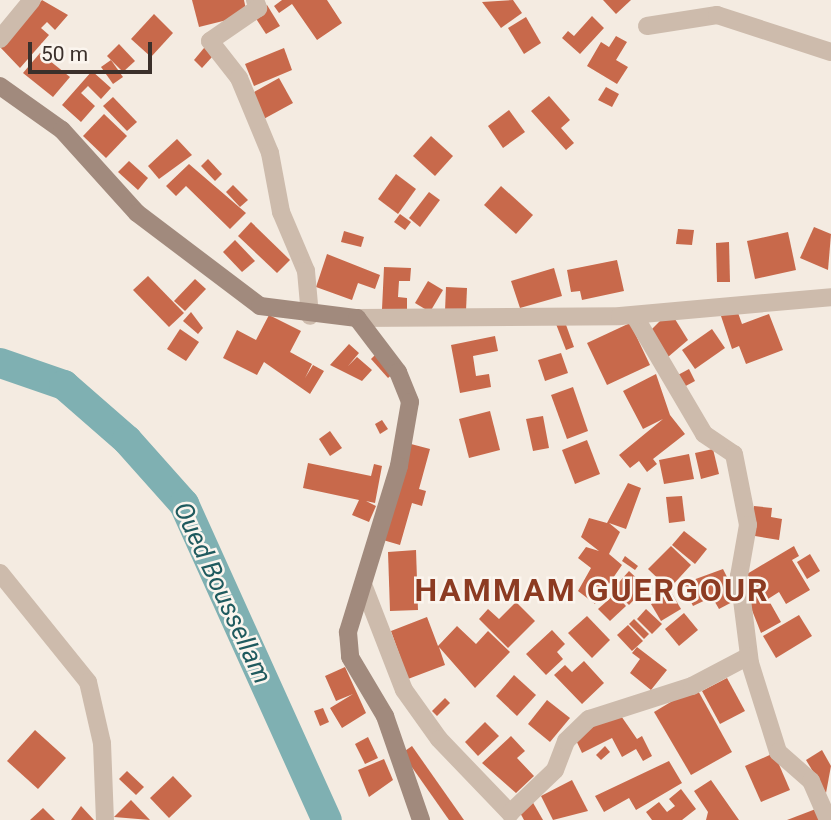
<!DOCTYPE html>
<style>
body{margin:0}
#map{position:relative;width:831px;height:820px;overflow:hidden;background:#f4ebe1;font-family:Roboto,sans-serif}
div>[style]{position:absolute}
.river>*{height:30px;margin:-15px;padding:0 15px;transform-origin:15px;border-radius:15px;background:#7fb0b2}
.building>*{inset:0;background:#c8694b}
.street>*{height:18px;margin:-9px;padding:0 9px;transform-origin:9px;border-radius:9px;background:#cdbbac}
.secondary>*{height:18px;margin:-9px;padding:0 9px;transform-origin:9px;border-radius:9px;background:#a18a7d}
span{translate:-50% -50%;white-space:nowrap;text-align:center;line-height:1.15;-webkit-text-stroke:5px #fbf5ee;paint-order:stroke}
.water-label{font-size:26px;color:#1f5a5e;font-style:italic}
.district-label{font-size:32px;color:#8c3b22;font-weight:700;letter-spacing:2px}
.scale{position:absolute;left:28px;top:42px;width:124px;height:32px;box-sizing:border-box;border:4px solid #3b302b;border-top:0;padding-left:9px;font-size:21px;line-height:24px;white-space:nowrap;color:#3b302b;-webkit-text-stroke:5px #fbf5ee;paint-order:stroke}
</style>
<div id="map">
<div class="river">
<i style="left:0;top:363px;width:68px;rotate:19deg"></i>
<i style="left:64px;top:385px;width:84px;rotate:41.1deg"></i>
<i style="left:127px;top:440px;width:86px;rotate:48.3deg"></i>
<i style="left:184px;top:504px;width:347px;rotate:65.7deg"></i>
</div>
<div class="building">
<i style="clip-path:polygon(42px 0,68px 15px,55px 30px,47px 22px,41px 28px,49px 35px,20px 68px,0 47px)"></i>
<i style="clip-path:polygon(192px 0,244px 0,247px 15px,199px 27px)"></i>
<i style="clip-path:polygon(282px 0,327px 0,342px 23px,317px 40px,292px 4px,279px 13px,274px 6px)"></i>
<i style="clip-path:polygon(513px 0,522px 13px,501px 28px,482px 2px)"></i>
<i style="clip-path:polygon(603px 0,631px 0,616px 14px)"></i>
<i style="clip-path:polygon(267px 5px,280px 26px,266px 34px,253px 14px)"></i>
<i style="clip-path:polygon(154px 14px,173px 33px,151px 57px,131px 39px)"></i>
<i style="clip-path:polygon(592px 16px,604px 28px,580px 54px,562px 38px,568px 31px,574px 36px)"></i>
<i style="clip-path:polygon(526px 17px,541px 43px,524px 54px,508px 28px)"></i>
<i style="clip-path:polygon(616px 36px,627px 42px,616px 60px,628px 67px,617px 84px,587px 66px,601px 42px,609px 47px)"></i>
<i style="clip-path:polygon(209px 42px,212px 57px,202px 68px,194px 60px)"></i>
<i style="clip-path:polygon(119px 44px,135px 61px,123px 72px,107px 56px)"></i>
<i style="clip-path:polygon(284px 48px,292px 70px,254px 86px,245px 64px)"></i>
<i style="clip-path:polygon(40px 53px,70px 77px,53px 97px,23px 73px)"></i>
<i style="clip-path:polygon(111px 60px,123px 77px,113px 84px,101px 67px)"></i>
<i style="clip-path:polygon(92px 71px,111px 88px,101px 99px,88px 86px,81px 93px,95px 106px,81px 122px,62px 105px)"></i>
<i style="clip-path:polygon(279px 78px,293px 103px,260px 121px,247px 96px)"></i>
<i style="clip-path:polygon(606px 87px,619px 94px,612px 107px,598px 100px)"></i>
<i style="clip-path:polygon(549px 96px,570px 120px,561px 128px,574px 143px,566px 150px,531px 111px)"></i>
<i style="clip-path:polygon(113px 97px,137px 122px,127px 131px,103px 106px)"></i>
<i style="clip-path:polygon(509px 110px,525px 132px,503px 148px,488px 126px)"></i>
<i style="clip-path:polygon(104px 114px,127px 136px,106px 158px,83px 136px)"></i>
<i style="clip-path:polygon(431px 136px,453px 156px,435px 176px,413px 156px)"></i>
<i style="clip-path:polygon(177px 139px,192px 155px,159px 179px,148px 166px)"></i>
<i style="clip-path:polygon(208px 159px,222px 174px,215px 181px,201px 166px)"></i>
<i style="clip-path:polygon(129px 161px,148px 178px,138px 190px,118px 172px)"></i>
<i style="clip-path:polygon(189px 164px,246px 213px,230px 229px,186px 186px,176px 196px,166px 186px)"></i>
<i style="clip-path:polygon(396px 174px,416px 189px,398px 214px,378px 199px)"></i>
<i style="clip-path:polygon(233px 185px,248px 200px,240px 207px,226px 192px)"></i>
<i style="clip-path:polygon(501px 186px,533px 215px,516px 234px,484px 205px)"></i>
<i style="clip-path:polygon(429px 192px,440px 200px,420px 227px,409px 218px)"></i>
<i style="clip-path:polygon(400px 214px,411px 222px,405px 230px,394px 222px)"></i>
<i style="clip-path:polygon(251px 222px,290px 260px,277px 273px,238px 236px)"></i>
<i style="clip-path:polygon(814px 227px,831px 234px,828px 270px,800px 258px)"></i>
<i style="clip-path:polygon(678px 229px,694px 230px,692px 245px,676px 244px)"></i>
<i style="clip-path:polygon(344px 231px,364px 237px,361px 247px,341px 242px)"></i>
<i style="clip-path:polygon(788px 232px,796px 270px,755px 279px,747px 241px)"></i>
<i style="clip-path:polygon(235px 240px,255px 261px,242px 272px,223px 252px)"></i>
<i style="clip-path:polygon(729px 242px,730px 282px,717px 282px,716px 243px)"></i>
<i style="clip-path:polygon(327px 254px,380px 275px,375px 289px,358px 283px,352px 300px,316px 287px)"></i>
<i style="clip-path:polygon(617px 260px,624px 291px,582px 300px,580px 291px,571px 292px,567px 270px)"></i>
<i style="clip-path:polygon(384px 267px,411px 268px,410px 281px,399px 281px,398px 297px,407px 298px,407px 310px,382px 309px)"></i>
<i style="clip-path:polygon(554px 268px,562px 296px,520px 308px,511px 281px)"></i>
<i style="clip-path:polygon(148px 276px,184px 313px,169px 327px,133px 290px)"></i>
<i style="clip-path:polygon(195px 279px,206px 289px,185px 311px,174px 301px)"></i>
<i style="clip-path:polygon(428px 281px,443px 290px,430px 312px,415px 303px)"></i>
<i style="clip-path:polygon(446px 287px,467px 288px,466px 311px,445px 311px)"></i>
<i style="clip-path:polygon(737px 310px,742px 324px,769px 314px,783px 350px,746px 364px,739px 346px,732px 349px,721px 316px)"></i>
<i style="clip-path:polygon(670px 311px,688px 340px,668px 357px,651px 330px)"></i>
<i style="clip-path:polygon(191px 312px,203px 328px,198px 334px,183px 321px)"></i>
<i style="clip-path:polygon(269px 315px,301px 331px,290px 352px,312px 364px,305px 378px,313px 365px,324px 371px,310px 394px,264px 362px,257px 375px,223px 358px,237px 330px,256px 340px)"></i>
<i style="clip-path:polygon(565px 322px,574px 347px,566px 350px,556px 324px)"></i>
<i style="clip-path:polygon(630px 323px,650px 365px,607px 385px,587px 343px)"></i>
<i style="clip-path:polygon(180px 329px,199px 342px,186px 361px,167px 349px)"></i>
<i style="clip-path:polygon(712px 329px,725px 348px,695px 369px,682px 350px)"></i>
<i style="clip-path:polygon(495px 336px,498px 351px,473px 356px,476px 376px,489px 374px,491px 387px,460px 393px,451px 345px)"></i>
<i style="clip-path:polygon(349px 344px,359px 353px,348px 366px,357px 357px,372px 370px,362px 381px,330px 365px)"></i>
<i style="clip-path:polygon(377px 353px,395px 372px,388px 378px,371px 359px)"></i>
<i style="clip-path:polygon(561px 353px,568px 373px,545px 381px,538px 360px)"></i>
<i style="clip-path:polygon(689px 369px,695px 381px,682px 388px,676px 376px)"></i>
<i style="clip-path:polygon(656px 374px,670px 415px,685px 434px,653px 459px,657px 464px,647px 472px,639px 461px,630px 468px,619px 455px,663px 419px,643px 429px,623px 391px)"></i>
<i style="clip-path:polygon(573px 387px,588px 431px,567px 439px,551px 395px)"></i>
<i style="clip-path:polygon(490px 411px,500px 450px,469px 458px,459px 419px)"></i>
<i style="clip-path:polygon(543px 416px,549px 448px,533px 451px,526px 419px)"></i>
<i style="clip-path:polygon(382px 420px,388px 429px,380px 434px,375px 424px)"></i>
<i style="clip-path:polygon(330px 431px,342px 448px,330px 456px,319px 439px)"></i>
<i style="clip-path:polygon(587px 440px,600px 474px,575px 484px,562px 450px)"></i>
<i style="clip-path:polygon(411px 444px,430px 449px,419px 489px,426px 491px,422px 506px,412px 503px,400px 545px,383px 540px)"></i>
<i style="clip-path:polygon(713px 449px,719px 474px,701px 479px,695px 453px)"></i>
<i style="clip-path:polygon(689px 454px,694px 479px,664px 484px,659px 460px)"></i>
<i style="clip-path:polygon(308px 463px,371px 476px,374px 464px,382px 466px,375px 503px,366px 501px,376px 506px,369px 522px,352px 515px,359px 500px,303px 488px)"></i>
<i style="clip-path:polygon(628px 483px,641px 488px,626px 529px,609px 523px,620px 532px,609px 554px,622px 565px,595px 604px,578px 591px,591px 568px,578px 558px,586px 547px,599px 551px,581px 537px,589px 518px,607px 523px)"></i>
<i style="clip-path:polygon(682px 496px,685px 521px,669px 523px,666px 497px)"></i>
<i style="clip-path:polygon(754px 506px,772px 508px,771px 517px,782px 519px,779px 540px,749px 535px)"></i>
<i style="clip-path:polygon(684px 531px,707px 549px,695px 564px,672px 545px)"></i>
<i style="clip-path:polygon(671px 546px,691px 565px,669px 589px,648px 569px)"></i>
<i style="clip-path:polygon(794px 546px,799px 556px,792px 560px,810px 590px,786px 604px,779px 592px,768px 599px,781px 622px,761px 633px,742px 585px,751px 580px,747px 574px)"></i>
<i style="clip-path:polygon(416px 550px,418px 610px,390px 611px,388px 552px)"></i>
<i style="clip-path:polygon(810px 554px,820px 571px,807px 579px,797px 562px)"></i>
<i style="clip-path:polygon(625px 556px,638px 566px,635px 570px,622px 561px)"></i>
<i style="clip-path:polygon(723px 569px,738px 599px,719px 609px,712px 597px,693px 606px,682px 584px)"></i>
<i style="clip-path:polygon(629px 571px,646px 587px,629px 605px,613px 589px)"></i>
<i style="clip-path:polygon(671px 592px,681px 609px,661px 621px,651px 604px)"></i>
<i style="clip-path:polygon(615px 594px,626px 606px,610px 621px,598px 609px)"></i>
<i style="clip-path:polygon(516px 602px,535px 621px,508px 648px,479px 619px,488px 609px,499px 619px)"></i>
<i style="clip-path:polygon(646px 609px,662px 624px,652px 634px,637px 619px)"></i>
<i style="clip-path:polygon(684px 613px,698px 630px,679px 646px,665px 629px)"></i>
<i style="clip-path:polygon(799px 615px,812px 636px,776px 658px,763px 636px)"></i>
<i style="clip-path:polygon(587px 616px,610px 640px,592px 658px,568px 633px)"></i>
<i style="clip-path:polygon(427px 617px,438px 646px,457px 626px,476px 644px,488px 631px,510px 652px,475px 688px,439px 647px,445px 665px,408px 679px,391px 631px)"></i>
<i style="clip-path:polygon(634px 619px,649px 634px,644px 639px,629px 624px)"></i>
<i style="clip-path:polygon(628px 625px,643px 641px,632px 651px,617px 635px)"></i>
<i style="clip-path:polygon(552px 630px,565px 644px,557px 652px,563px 659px,546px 675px,526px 654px)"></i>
<i style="clip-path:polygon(637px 647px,667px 670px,651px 690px,630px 673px,640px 659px,632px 653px)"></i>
<i style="clip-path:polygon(584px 661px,604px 683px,582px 704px,554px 675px,565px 665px,572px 672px)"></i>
<i style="clip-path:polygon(345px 667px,366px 713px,342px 728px,330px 708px,353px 694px,336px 701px,325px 676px)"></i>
<i style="clip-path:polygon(514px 675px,536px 695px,517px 716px,496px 696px)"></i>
<i style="clip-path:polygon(727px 678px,745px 711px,720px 724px,702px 691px)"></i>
<i style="clip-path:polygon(696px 687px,732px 752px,691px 775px,654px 712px)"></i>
<i style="clip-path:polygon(445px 698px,450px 703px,437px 716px,432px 711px)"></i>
<i style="clip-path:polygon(547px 700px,570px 718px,550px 742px,528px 724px)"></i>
<i style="clip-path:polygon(323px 708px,329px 722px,320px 726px,314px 711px)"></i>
<i style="clip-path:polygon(617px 710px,637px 739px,642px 736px,652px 756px,643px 761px,636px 749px,622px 757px,612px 738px,582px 753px,575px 738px,583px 728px)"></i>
<i style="clip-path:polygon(485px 722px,499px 736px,478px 756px,465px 742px)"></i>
<i style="clip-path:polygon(35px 730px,66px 758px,38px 789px,7px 761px)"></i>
<i style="clip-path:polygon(511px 736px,525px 751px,517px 758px,534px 776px,516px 793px,482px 763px)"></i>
<i style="clip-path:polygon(368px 737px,378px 758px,365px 764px,355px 744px)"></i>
<i style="clip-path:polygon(412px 746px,464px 820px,449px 820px,402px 753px)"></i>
<i style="clip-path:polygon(605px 746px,610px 752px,601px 760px,596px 755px)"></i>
<i style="clip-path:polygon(822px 750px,831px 766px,826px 793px,806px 760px)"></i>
<i style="clip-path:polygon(774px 753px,790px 790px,761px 802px,745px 766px)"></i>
<i style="clip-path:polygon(384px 759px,393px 780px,369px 797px,358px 770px)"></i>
<i style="clip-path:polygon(669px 761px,682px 783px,636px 810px,629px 798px,604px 812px,595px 796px)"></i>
<i style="clip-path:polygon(127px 771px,144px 787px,136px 795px,119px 779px)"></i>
<i style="clip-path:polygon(173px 776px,192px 796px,169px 818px,150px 798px)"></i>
<i style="clip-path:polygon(572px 780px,588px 811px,553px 820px,541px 796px)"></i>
<i style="clip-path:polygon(711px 780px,739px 820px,706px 820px,708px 812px,694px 791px)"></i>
<i style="clip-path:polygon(681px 789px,696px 809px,682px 820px,652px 820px,646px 812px,659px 802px,667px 812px,675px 806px,669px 799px)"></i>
<i style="clip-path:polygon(131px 800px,150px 820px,114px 817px)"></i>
<i style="clip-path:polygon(532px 801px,543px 820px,524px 820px,518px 809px)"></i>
<i style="clip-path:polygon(81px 806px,94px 820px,71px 820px)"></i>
<i style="clip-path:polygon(821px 807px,827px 820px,787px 820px)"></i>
<i style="clip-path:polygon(43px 808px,55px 820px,30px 820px)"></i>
</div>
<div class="street">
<i style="left:255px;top:0;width:9px;rotate:69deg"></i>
<i style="left:258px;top:8px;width:58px;rotate:145.5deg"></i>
<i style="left:210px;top:41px;width:47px;rotate:51.9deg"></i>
<i style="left:239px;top:78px;width:81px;rotate:67.5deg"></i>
<i style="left:270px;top:153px;width:60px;rotate:79.4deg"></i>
<i style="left:281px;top:212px;width:64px;rotate:67deg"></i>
<i style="left:306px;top:271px;width:45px;rotate:84.9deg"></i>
<i style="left:647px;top:26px;width:71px;rotate:-8.9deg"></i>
<i style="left:717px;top:15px;width:120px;rotate:18deg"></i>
<i style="left:0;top:39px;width:50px;rotate:-50.6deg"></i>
<i style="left:634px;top:315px;width:138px;rotate:59.5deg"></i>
<i style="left:704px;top:434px;width:36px;rotate:34deg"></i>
<i style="left:734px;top:454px;width:72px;rotate:78.8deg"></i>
<i style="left:748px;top:525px;width:52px;rotate:100deg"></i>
<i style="left:739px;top:576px;width:88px;rotate:82.8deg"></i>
<i style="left:750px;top:663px;width:93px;rotate:72.5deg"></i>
<i style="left:778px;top:752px;width:44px;rotate:41.3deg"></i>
<i style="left:811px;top:781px;width:43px;rotate:66.4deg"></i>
<i style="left:357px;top:318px;width:263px;rotate:-0.4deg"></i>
<i style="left:620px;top:316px;width:212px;rotate:-5.1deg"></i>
<i style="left:0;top:573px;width:140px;rotate:51.1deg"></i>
<i style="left:88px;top:682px;width:63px;rotate:77.1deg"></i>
<i style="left:102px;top:743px;width:77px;rotate:87.8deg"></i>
<i style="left:364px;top:587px;width:110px;rotate:68.8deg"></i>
<i style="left:404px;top:690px;width:60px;rotate:54.5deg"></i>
<i style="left:439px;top:739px;width:103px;rotate:46.2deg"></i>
<i style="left:510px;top:813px;width:62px;rotate:-43.7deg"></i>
<i style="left:555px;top:770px;width:31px;rotate:-69deg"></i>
<i style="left:566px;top:741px;width:32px;rotate:-44deg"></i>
<i style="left:589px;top:719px;width:108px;rotate:-17.8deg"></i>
<i style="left:692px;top:686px;width:64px;rotate:-27.8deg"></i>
</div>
<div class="secondary">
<i style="left:0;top:86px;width:76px;rotate:35.4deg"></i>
<i style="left:62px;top:130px;width:112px;rotate:47.9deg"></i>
<i style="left:137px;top:213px;width:154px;rotate:37.1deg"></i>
<i style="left:260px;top:306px;width:98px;rotate:7.1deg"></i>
<i style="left:357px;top:318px;width:68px;rotate:52.8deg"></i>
<i style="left:398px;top:372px;width:32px;rotate:68deg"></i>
<i style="left:410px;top:402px;width:65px;rotate:99.8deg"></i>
<i style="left:399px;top:466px;width:174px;rotate:107.1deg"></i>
<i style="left:348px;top:632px;width:25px;rotate:85deg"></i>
<i style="left:350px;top:657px;width:69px;rotate:59.3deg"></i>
<i style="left:385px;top:716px;width:110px;rotate:70.9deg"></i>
</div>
<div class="water-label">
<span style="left:222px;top:593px;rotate:65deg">Oued Boussellam</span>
</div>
<div class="district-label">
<span style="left:592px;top:590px">HAMMAM GUERGOUR</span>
</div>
<div class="scale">50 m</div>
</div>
